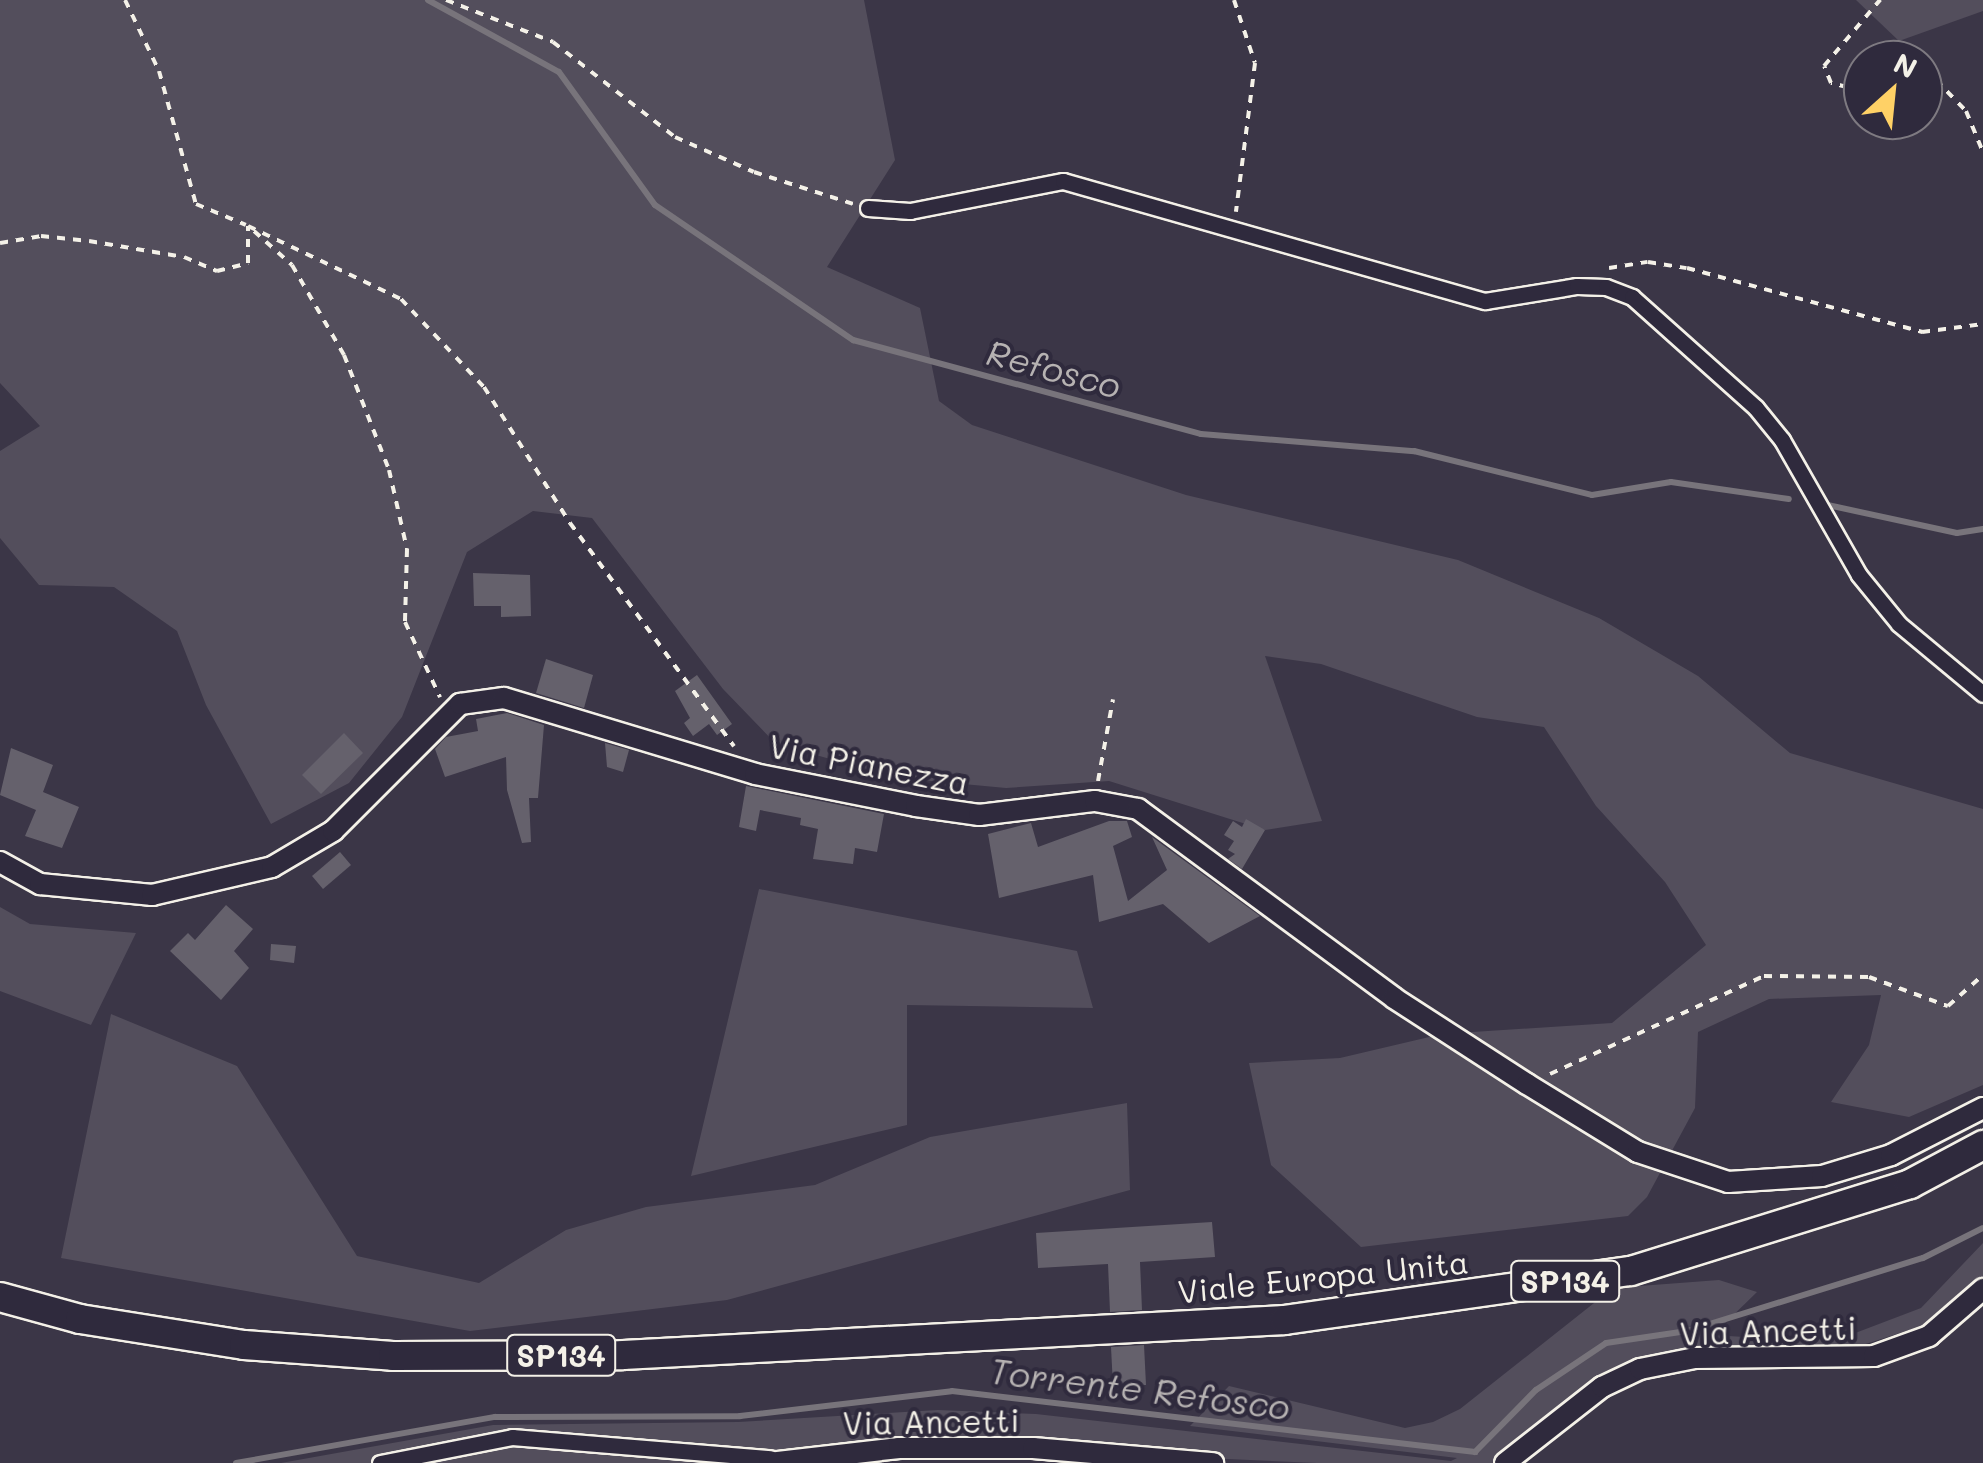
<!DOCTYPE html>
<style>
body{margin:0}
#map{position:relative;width:1983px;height:1463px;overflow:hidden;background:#3b3647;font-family:Mali,sans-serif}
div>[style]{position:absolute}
.green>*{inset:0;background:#534e5c}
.stream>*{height:6px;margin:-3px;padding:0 3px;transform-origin:3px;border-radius:3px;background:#78747b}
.building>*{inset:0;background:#65616c}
.path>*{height:4px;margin-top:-2px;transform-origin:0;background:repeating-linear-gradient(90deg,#f4f1e8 0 8px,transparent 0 16px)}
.roads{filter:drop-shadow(2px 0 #f4f1e8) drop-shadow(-2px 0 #f4f1e8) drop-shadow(0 2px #f4f1e8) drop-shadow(0 -2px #f4f1e8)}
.minor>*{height:15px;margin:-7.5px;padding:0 7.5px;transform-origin:7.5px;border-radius:7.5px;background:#2f2a3d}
.tertiary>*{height:20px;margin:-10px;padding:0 10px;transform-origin:10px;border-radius:10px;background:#2f2a3d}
.trunk>*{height:28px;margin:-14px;padding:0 14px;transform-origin:14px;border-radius:14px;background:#2f2a3d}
span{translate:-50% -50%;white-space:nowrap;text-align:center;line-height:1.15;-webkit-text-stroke:8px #2f2a3d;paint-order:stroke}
.shield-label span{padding:2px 8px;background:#2f2a3d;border:2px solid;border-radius:8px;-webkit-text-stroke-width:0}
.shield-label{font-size:30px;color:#f4f1e8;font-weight:700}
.street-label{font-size:32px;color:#f4f1e8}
.water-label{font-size:35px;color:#b6b2b2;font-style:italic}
.north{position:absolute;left:1843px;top:40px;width:100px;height:100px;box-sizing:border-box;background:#2f2a3d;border:2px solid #7e7a81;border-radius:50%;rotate:27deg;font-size:28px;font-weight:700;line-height:40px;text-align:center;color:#f4f1e8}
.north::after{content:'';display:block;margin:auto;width:35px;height:45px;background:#ffd166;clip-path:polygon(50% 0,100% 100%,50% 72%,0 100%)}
</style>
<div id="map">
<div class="green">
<i style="clip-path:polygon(0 0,864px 0,895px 160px,827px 267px,920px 308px,939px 401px,972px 425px,1186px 495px,1458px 560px,1599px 618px,1698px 676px,1790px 753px,1983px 809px,1983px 1085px,1909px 1117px,1831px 1102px,1869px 1045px,1881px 995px,1769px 999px,1698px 1032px,1695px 1108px,1647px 1197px,1628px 1216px,1361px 1247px,1271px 1165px,1249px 1063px,1340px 1058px,1442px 1034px,1612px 1023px,1706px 945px,1665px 882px,1596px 806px,1544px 727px,1477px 717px,1321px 664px,1265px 656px,1322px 821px,1265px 830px,1109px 781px,1006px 788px,899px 778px,776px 744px,723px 689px,592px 518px,533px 511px,467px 552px,402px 717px,349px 783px,271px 824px,206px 705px,177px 631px,114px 587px,39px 585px,0 538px,0 451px,40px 426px,0 383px)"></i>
<i style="clip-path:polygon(1856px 0,1983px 0,1983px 11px,1899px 41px)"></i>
<i style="clip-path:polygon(759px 889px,1077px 951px,1093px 1008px,907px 1005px,907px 1125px,691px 1176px)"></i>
<i style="clip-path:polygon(0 907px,30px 924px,136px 933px,91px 1025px,0 991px)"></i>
<i style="clip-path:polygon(111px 1014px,237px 1066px,357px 1256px,479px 1283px,566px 1230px,646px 1207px,815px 1185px,930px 1137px,1127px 1103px,1130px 1190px,727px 1300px,470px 1331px,61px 1258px)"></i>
<i style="clip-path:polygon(1983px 1243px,1983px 1278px,1928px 1324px,1847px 1350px,1701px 1346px,1599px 1386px,1495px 1463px,1317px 1463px,895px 1444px,766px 1463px,281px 1463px,493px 1425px,738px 1422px,938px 1410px,1036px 1414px,1451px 1461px,1457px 1458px,1190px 1426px,1229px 1386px,1405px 1428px,1433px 1422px,1460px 1409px,1613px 1288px,1719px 1280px,1757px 1292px,1713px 1335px,1793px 1340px,1850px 1335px,1921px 1308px)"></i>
</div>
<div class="stream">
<i style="left:428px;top:0;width:149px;rotate:28.8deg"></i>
<i style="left:559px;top:72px;width:164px;rotate:54.2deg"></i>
<i style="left:655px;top:205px;width:240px;rotate:34.3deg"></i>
<i style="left:853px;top:340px;width:360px;rotate:15.1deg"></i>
<i style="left:1201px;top:434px;width:214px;rotate:4.6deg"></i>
<i style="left:1414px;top:451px;width:183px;rotate:13.9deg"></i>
<i style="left:1592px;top:495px;width:80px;rotate:-9.3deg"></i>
<i style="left:1671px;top:482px;width:119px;rotate:8.2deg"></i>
<i style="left:1823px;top:504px;width:137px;rotate:12.2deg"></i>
<i style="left:1957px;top:533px;width:26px;rotate:-9deg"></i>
<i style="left:236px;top:1463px;width:263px;rotate:-10.1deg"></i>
<i style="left:495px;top:1417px;width:245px;rotate:-0.2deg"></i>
<i style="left:740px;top:1416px;width:213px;rotate:-6.7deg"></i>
<i style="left:952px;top:1391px;width:527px;rotate:6.65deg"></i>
<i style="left:1475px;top:1452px;width:87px;rotate:-45.5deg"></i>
<i style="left:1536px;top:1390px;width:84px;rotate:-33.9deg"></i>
<i style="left:1606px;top:1343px;width:82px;rotate:-8.4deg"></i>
<i style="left:1687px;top:1331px;width:247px;rotate:-17.2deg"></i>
<i style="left:1923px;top:1258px;width:67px;rotate:-26.6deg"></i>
</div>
<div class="building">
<i style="clip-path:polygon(473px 573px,530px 575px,531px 616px,501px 617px,501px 606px,474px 606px)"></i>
<i style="clip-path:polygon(546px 659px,593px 675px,584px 708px,536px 693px)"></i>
<i style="clip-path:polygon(697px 675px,732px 724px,717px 735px,709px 724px,693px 736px,684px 723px,690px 718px,675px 691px)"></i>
<i style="clip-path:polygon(507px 713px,544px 725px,538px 798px,529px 798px,531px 842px,522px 843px,507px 790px,506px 757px,445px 777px,435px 749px,446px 737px,478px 731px,476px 719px)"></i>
<i style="clip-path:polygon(344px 733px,363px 753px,321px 794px,302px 775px)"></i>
<i style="clip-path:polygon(605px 743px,629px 750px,623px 772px,607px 767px)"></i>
<i style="clip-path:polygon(11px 748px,53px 765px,43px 792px,79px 807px,62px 848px,25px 836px,36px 810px,0 795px)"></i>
<i style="clip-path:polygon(746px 786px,884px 814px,877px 852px,855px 848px,853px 864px,813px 859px,818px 829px,800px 825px,801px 818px,760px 810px,756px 831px,739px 827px)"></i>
<i style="clip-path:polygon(1246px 819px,1265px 830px,1242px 869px,1228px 859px,1235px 854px,1228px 850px,1234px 841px,1224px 835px,1233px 821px,1242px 827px)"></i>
<i style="clip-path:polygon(1109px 821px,1127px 821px,1132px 837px,1113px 846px,1128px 901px,1167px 870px,1152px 837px,1260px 916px,1209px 943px,1163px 904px,1099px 922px,1093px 875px,999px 898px,988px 834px,1031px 823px,1038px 847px)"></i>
<i style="clip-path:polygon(340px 852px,351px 865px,323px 889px,312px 876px)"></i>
<i style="clip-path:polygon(226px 905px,253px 929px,234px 951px,249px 968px,221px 1000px,170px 951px,188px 933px,195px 940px)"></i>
<i style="clip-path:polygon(271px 944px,296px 946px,294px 963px,270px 960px)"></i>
<i style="clip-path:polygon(1212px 1222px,1215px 1257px,1140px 1262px,1142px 1310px,1110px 1312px,1108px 1264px,1038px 1268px,1036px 1233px)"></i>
<i style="clip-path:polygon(1144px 1345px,1146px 1385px,1113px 1386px,1111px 1347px)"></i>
</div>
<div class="path">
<i style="left:125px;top:0;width:79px;rotate:64.4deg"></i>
<i style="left:159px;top:71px;width:138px;rotate:74.5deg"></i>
<i style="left:196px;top:204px;width:54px;rotate:22.8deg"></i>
<i style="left:446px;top:0;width:115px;rotate:21.4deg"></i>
<i style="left:553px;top:42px;width:155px;rotate:37.9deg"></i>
<i style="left:675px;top:137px;width:86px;rotate:23.9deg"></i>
<i style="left:754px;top:172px;width:104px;rotate:17.9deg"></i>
<i style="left:1234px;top:0;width:66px;rotate:71.6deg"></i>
<i style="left:1255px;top:63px;width:150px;rotate:97.3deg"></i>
<i style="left:1923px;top:81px;width:13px;rotate:-4deg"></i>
<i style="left:1936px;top:80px;width:43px;rotate:45.9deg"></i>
<i style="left:1966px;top:111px;width:44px;rotate:67.5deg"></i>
<i style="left:1863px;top:91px;width:33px;rotate:-166deg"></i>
<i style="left:1831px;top:83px;width:18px;rotate:-112deg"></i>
<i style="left:1824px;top:66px;width:87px;rotate:-49.7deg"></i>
<i style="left:254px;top:231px;width:51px;rotate:41.8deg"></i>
<i style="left:292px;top:265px;width:104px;rotate:60deg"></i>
<i style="left:344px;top:355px;width:123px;rotate:68.6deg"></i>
<i style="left:389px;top:470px;width:81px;rotate:77.2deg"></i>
<i style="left:407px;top:549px;width:73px;rotate:91.6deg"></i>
<i style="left:405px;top:622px;width:83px;rotate:65deg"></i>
<i style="left:0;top:243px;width:42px;rotate:-9.7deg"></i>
<i style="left:41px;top:236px;width:48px;rotate:5.9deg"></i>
<i style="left:89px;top:241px;width:96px;rotate:9.6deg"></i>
<i style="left:184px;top:257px;width:36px;rotate:23deg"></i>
<i style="left:217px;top:271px;width:32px;rotate:-14deg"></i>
<i style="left:248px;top:263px;width:37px;rotate:-90deg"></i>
<i style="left:248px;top:226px;width:170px;rotate:25.5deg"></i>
<i style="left:401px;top:299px;width:121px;rotate:46.7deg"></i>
<i style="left:484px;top:387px;width:161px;rotate:57.7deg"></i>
<i style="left:570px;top:523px;width:277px;rotate:53.7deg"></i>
<i style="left:1609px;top:268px;width:39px;rotate:-9deg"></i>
<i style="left:1648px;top:262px;width:39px;rotate:9deg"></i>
<i style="left:1687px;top:268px;width:244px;rotate:15.2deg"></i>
<i style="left:1922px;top:332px;width:62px;rotate:-7.5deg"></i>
<i style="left:1098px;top:781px;width:83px;rotate:-79.6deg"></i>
<i style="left:1550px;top:1074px;width:235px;rotate:-24.6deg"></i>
<i style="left:1764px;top:976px;width:105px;rotate:0.5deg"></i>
<i style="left:1869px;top:977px;width:84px;rotate:20.2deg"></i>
<i style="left:1948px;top:1006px;width:47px;rotate:-41.5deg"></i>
</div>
<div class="roads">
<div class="minor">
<i style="left:868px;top:208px;width:42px;rotate:4.1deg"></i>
<i style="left:910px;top:211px;width:156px;rotate:-11.1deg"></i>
<i style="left:1063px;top:181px;width:439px;rotate:15.9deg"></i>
<i style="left:1485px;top:301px;width:93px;rotate:-9.3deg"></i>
<i style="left:1577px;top:286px;width:29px;rotate:2deg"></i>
<i style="left:1606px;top:287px;width:28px;rotate:21deg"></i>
<i style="left:1632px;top:297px;width:166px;rotate:41.8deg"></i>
<i style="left:1756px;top:408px;width:41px;rotate:50.9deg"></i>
<i style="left:1782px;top:440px;width:155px;rotate:60.3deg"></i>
<i style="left:1859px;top:575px;width:63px;rotate:50.8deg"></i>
<i style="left:1899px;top:624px;width:109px;rotate:39.8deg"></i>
<i style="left:380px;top:1463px;width:135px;rotate:-11.1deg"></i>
<i style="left:512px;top:1437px;width:259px;rotate:4.7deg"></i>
</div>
<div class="tertiary">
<i style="left:0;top:862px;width:46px;rotate:28.8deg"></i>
<i style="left:40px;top:884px;width:113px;rotate:5.6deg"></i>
<i style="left:152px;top:895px;width:123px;rotate:-13.1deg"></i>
<i style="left:272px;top:867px;width:71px;rotate:-30.5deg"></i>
<i style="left:333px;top:831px;width:180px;rotate:-45deg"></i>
<i style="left:460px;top:704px;width:44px;rotate:-7.8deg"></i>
<i style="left:504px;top:698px;width:262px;rotate:16.8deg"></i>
<i style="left:755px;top:774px;width:164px;rotate:11.2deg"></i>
<i style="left:916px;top:806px;width:64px;rotate:8.1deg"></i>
<i style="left:979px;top:815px;width:117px;rotate:-6.9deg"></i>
<i style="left:1095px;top:801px;width:44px;rotate:10.5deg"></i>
<i style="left:1138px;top:809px;width:318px;rotate:36.4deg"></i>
<i style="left:1394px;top:998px;width:158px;rotate:32.9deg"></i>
<i style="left:1527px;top:1084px;width:130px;rotate:31.5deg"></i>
<i style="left:1638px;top:1152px;width:95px;rotate:18.4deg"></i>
<i style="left:1728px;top:1182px;width:94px;rotate:-3.7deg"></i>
<i style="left:1822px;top:1176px;width:72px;rotate:-16.9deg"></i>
<i style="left:1891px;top:1155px;width:103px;rotate:-27.1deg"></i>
<i style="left:769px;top:1463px;width:131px;rotate:-6.6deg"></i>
<i style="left:899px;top:1448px;width:134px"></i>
<i style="left:1033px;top:1448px;width:181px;rotate:4.8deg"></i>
<i style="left:1505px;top:1463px;width:123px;rotate:-38.1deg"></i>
<i style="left:1602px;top:1387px;width:42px;rotate:-25.3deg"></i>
<i style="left:1640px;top:1369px;width:56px;rotate:-11.3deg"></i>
<i style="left:1695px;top:1358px;width:179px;rotate:-0.6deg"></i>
<i style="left:1874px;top:1356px;width:59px;rotate:-20deg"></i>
<i style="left:1929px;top:1336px;width:72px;rotate:-41deg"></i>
</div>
<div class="trunk">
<i style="left:0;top:1297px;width:83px;rotate:15.4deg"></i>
<i style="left:80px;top:1319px;width:166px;rotate:9deg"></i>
<i style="left:244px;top:1345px;width:149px;rotate:4.2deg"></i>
<i style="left:393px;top:1356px;width:230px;rotate:-0.2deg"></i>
<i style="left:623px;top:1355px;width:663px;rotate:-3.03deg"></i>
<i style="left:1285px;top:1320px;width:349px;rotate:-8.1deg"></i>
<i style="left:1631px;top:1271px;width:292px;rotate:-17.3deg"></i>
<i style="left:1910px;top:1184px;width:83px;rotate:-28.1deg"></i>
</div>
</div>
<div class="shield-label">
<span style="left:1565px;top:1281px">SP134</span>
<span style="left:561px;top:1355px">SP134</span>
</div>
<div class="street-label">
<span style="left:869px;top:764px;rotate:11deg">Via Pianezza</span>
<span style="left:1323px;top:1276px;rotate:-6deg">Viale Europa Unita</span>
<span style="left:1768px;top:1330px;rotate:-2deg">Via Ancetti</span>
<span style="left:931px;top:1421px;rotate:-1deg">Via Ancetti</span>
</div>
<div class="water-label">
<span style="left:1054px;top:368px;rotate:15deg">Refosco</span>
<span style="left:1140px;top:1388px;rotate:7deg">Torrente Refosco</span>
</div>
<div class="north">N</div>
</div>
